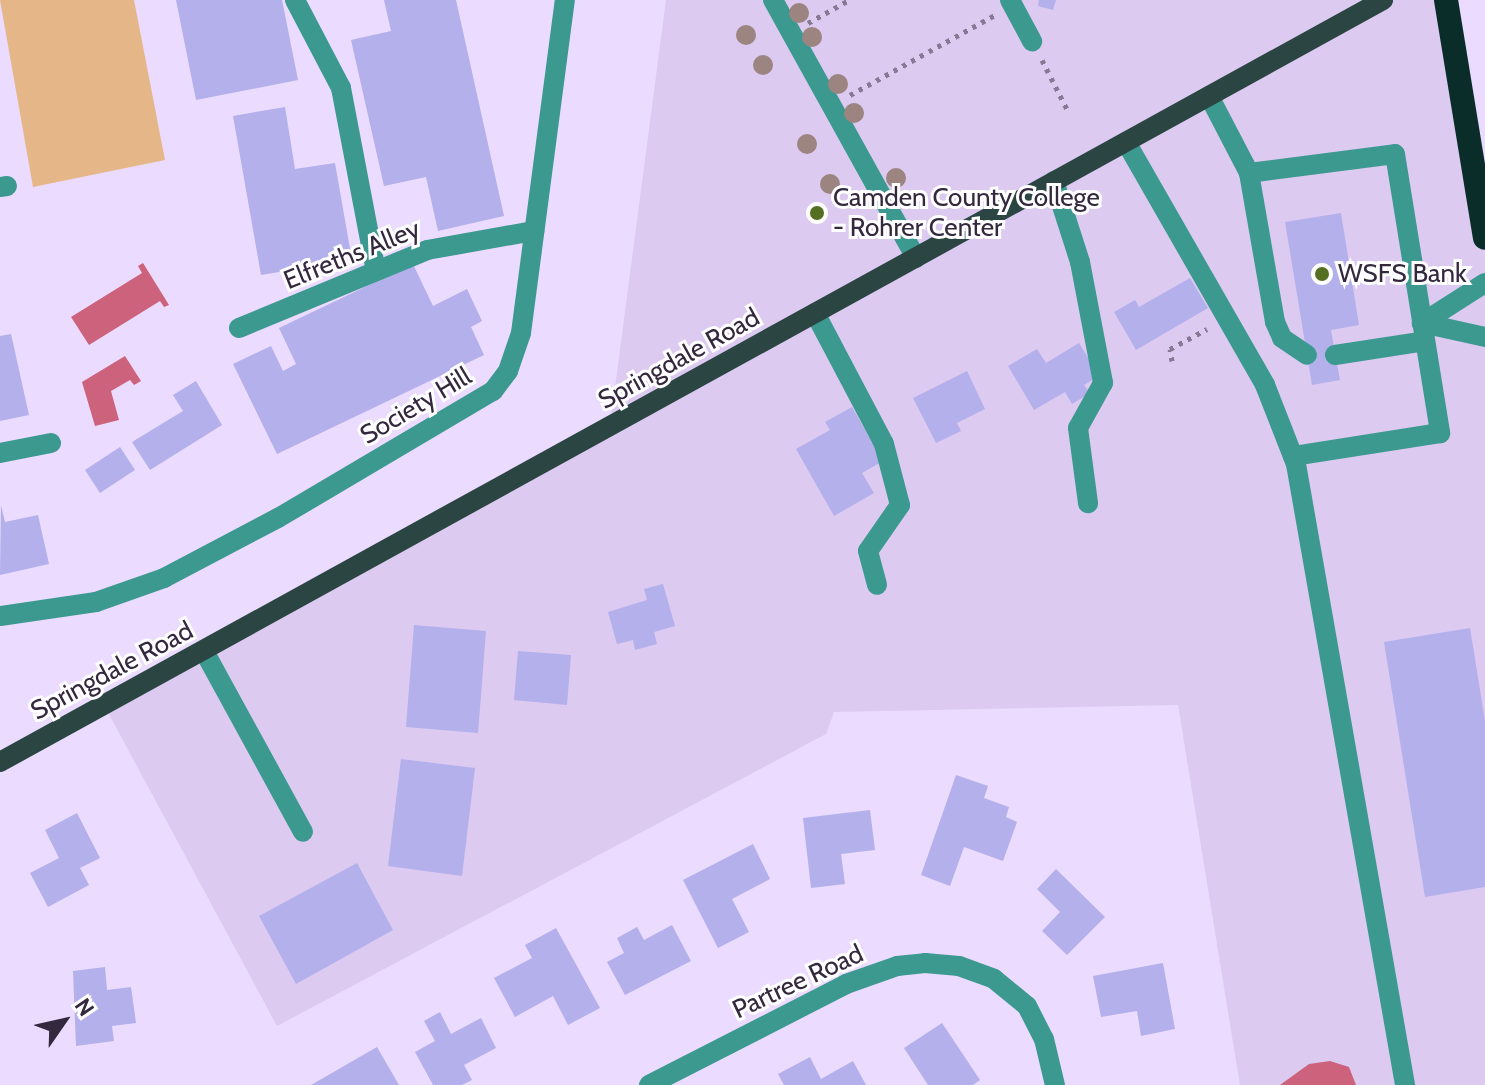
<!DOCTYPE html>
<style>
body{margin:0}
#map{position:relative;width:1485px;height:1085px;overflow:hidden;background:#ebdbfe;font-family:Cabin,sans-serif}
div>[style]{position:absolute}
.built>*{inset:0;background:#dccaf1}
.green>*{inset:0;background:#e5b687}
.water>*{inset:0;background:#cd627c}
.building>*{inset:0;background:#b3b0eb}
.path>*{height:5px;margin-top:-2.5px;transform-origin:0;background:repeating-linear-gradient(90deg,#877995 0 4px,transparent 0 10px)}
.minor>*{height:20px;margin:-10px;padding:0 10px;transform-origin:10px;border-radius:10px;background:#3c9990}
.major>*{height:20px;margin:-10px;padding:0 10px;transform-origin:10px;border-radius:10px;background:#2a4542}
.highway>*{height:24px;margin:-12px;padding:0 12px;transform-origin:12px;border-radius:12px;background:#0b2d2a}
.trees>*{width:20px;height:20px;margin:-10px;border-radius:50%;background:#9c8480}
.dots>*{width:22px;height:22px;translate:-50% -50%;box-sizing:border-box;border:4px solid #fff;border-radius:50%}
span{translate:-50% -50%;white-space:nowrap;text-align:center;line-height:1.15;-webkit-text-stroke:6px #fff;paint-order:stroke}
.poi-label{font-size:26px;color:#33283e}
.left{translate:0 -50%;text-align:left}
.street-label{font-size:26px;color:#33283e}
.north{position:absolute;left:24px;top:981px;width:80px;height:80px;-webkit-text-stroke:6px #fff;paint-order:stroke;rotate:56deg;font-size:22px;font-weight:700;line-height:32px;text-align:center;color:#33283e}
.north::after{content:'';display:block;margin:auto;width:28px;height:36px;background:#33283e;clip-path:polygon(50% 0,100% 100%,50% 72%,0 100%)}
</style>
<div id="map">
<div class="built">
<i style="clip-path:polygon(666px 0,1446px 0,1485px 239px,1485px 1085px,1240px 1085px,1178px 705px,834px 712px,826px 734px,277px 1026px,104px 705px,610px 426px)"></i>
</div>
<div class="green">
<i style="clip-path:polygon(0 0,134px 0,165px 160px,33px 187px)"></i>
</div>
<div class="water">
<i style="clip-path:polygon(143px 263px,169px 305px,164px 307px,160px 301px,89px 345px,71px 317px,142px 273px,138px 266px)"></i>
<i style="clip-path:polygon(125px 356px,141px 381px,134px 385px,130px 380px,111px 391px,119px 420px,95px 426px,82px 382px)"></i>
<i style="clip-path:polygon(1330px 1061px,1349px 1067px,1356px 1085px,1280px 1085px,1309px 1064px)"></i>
</div>
<div class="building">
<i style="clip-path:polygon(176px 0,282px 0,298px 80px,196px 100px)"></i>
<i style="clip-path:polygon(384px 0,456px 0,504px 216px,438px 231px,426px 177px,384px 186px,351px 40px,391px 31px)"></i>
<i style="clip-path:polygon(1039px 0,1056px 0,1053px 10px,1038px 6px)"></i>
<i style="clip-path:polygon(285px 107px,295px 169px,335px 163px,352px 260px,261px 275px,233px 116px)"></i>
<i style="clip-path:polygon(1341px 213px,1359px 325px,1331px 330px,1340px 380px,1312px 385px,1285px 222px)"></i>
<i style="clip-path:polygon(413px 264px,433px 306px,467px 289px,482px 321px,471px 327px,484px 355px,277px 454px,233px 364px,271px 346px,283px 371px,296px 364px,279px 328px)"></i>
<i style="clip-path:polygon(1190px 278px,1208px 308px,1136px 350px,1114px 312px,1135px 300px,1139px 307px)"></i>
<i style="clip-path:polygon(11px 334px,29px 415px,0 421px,0 336px)"></i>
<i style="clip-path:polygon(1079px 343px,1099px 376px,1084px 385px,1090px 393px,1072px 404px,1065px 392px,1034px 410px,1008px 366px,1037px 349px,1046px 363px)"></i>
<i style="clip-path:polygon(967px 371px,985px 409px,957px 423px,961px 431px,936px 443px,913px 398px)"></i>
<i style="clip-path:polygon(196px 381px,222px 425px,150px 470px,132px 442px,183px 411px,173px 395px)"></i>
<i style="clip-path:polygon(852px 407px,883px 461px,862px 473px,874px 493px,834px 516px,796px 449px,830px 430px,825px 422px)"></i>
<i style="clip-path:polygon(120px 447px,135px 470px,100px 493px,85px 470px)"></i>
<i style="clip-path:polygon(1px 505px,5px 522px,38px 515px,49px 564px,0 575px)"></i>
<i style="clip-path:polygon(663px 584px,675px 626px,654px 632px,657px 644px,635px 650px,633px 640px,617px 644px,608px 612px,647px 600px,644px 589px)"></i>
<i style="clip-path:polygon(414px 625px,486px 631px,478px 733px,406px 727px)"></i>
<i style="clip-path:polygon(1470px 628px,1485px 721px,1485px 887px,1425px 897px,1384px 642px)"></i>
<i style="clip-path:polygon(518px 651px,571px 655px,567px 705px,514px 700px)"></i>
<i style="clip-path:polygon(401px 759px,475px 768px,462px 876px,388px 866px)"></i>
<i style="clip-path:polygon(956px 775px,988px 786px,984px 798px,1009px 807px,1006px 817px,1017px 822px,1003px 861px,964px 847px,950px 886px,921px 875px)"></i>
<i style="clip-path:polygon(870px 810px,875px 850px,841px 854px,845px 884px,811px 888px,803px 818px)"></i>
<i style="clip-path:polygon(77px 813px,100px 858px,80px 868px,89px 885px,48px 907px,30px 873px,59px 858px,45px 830px)"></i>
<i style="clip-path:polygon(753px 844px,770px 879px,732px 899px,749px 932px,718px 948px,683px 880px)"></i>
<i style="clip-path:polygon(357px 863px,393px 930px,296px 984px,259px 916px)"></i>
<i style="clip-path:polygon(1056px 869px,1105px 917px,1067px 955px,1042px 931px,1060px 912px,1037px 889px)"></i>
<i style="clip-path:polygon(672px 925px,691px 961px,625px 995px,607px 962px,624px 953px,617px 938px,637px 927px,644px 940px)"></i>
<i style="clip-path:polygon(556px 928px,600px 1008px,568px 1025px,553px 996px,515px 1017px,494px 978px,532px 958px,525px 945px)"></i>
<i style="clip-path:polygon(1163px 963px,1175px 1029px,1141px 1036px,1137px 1011px,1101px 1017px,1093px 976px)"></i>
<i style="clip-path:polygon(105px 967px,107px 990px,131px 987px,136px 1023px,112px 1026px,114px 1041px,76px 1046px,73px 971px)"></i>
<i style="clip-path:polygon(440px 1012px,451px 1034px,481px 1018px,496px 1048px,464px 1065px,472px 1080px,462px 1085px,433px 1085px,415px 1052px,435px 1041px,424px 1021px)"></i>
<i style="clip-path:polygon(942px 1023px,980px 1080px,973px 1085px,928px 1085px,904px 1048px)"></i>
<i style="clip-path:polygon(377px 1047px,399px 1085px,311px 1085px)"></i>
<i style="clip-path:polygon(810px 1057px,821px 1079px,853px 1061px,866px 1085px,784px 1085px,778px 1074px)"></i>
</div>
<div class="path">
<i style="left:808px;top:23px;width:47px;rotate:-29.3deg"></i>
<i style="left:1042px;top:60px;width:59px;rotate:63deg"></i>
<i style="left:850px;top:95px;width:166px;rotate:-28.9deg"></i>
<i style="left:1172px;top:361px;width:12px;rotate:-99deg"></i>
<i style="left:1170px;top:349px;width:42px;rotate:-28.4deg"></i>
</div>
<div class="minor">
<i style="left:295px;top:0;width:99px;rotate:62.4deg"></i>
<i style="left:341px;top:88px;width:186px;rotate:79.2deg"></i>
<i style="left:773px;top:0;width:295px;rotate:61deg"></i>
<i style="left:1010px;top:0;width:47px;rotate:61.8deg"></i>
<i style="left:1209px;top:96px;width:87px;rotate:62.5deg"></i>
<i style="left:1249px;top:173px;width:151px;rotate:80.1deg"></i>
<i style="left:1275px;top:322px;width:17px;rotate:66deg"></i>
<i style="left:1282px;top:338px;width:30px;rotate:34deg"></i>
<i style="left:1126px;top:142px;width:280px;rotate:60.2deg"></i>
<i style="left:1265px;top:385px;width:85px;rotate:68.6deg"></i>
<i style="left:1296px;top:464px;width:630px;rotate:80.04deg"></i>
<i style="left:1249px;top:173px;width:147px;rotate:-7.4deg"></i>
<i style="left:1395px;top:154px;width:283px;rotate:80.8deg"></i>
<i style="left:1440px;top:433px;width:149px;rotate:171.1deg"></i>
<i style="left:1054px;top:181px;width:85px;rotate:72.2deg"></i>
<i style="left:1080px;top:262px;width:123px;rotate:79.2deg"></i>
<i style="left:1103px;top:383px;width:51px;rotate:119.1deg"></i>
<i style="left:1078px;top:428px;width:76px;rotate:82.4deg"></i>
<i style="left:0;top:187px;width:7px;rotate:-8deg"></i>
<i style="left:1485px;top:283px;width:75px;rotate:147.6deg"></i>
<i style="left:1422px;top:323px;width:65px;rotate:12.5deg"></i>
<i style="left:815px;top:313px;width:148px;rotate:62.2deg"></i>
<i style="left:884px;top:444px;width:63px;rotate:75.3deg"></i>
<i style="left:900px;top:505px;width:56px;rotate:124.8deg"></i>
<i style="left:868px;top:551px;width:35px;rotate:75deg"></i>
<i style="left:239px;top:328px;width:204px;rotate:-22.5deg"></i>
<i style="left:427px;top:250px;width:109px;rotate:-10.1deg"></i>
<i style="left:1335px;top:355px;width:91px;rotate:-8.8deg"></i>
<i style="left:0;top:453px;width:52px;rotate:-11.1deg"></i>
<i style="left:0;top:616px;width:97px;rotate:-8.3deg"></i>
<i style="left:96px;top:602px;width:72px;rotate:-19.4deg"></i>
<i style="left:164px;top:578px;width:129px;rotate:-27.8deg"></i>
<i style="left:278px;top:518px;width:250px;rotate:-30.6deg"></i>
<i style="left:493px;top:391px;width:25px;rotate:-53deg"></i>
<i style="left:508px;top:371px;width:40px;rotate:-71.1deg"></i>
<i style="left:521px;top:333px;width:336px;rotate:-82.5deg"></i>
<i style="left:204px;top:651px;width:206px;rotate:61.3deg"></i>
<i style="left:649px;top:1085px;width:221px;rotate:-27.1deg"></i>
<i style="left:846px;top:984px;width:54px;rotate:-19.4deg"></i>
<i style="left:897px;top:966px;width:28px;rotate:-6deg"></i>
<i style="left:925px;top:963px;width:34px;rotate:5deg"></i>
<i style="left:959px;top:966px;width:37px;rotate:20deg"></i>
<i style="left:994px;top:979px;width:43px;rotate:39.3deg"></i>
<i style="left:1027px;top:1006px;width:37px;rotate:63deg"></i>
<i style="left:1044px;top:1039px;width:47px;rotate:76.6deg"></i>
</div>
<div class="major">
<i style="left:0;top:762px;width:1579px;rotate:-28.85deg"></i>
</div>
<div class="highway">
<i style="left:1446px;top:0;width:241px;rotate:80.7deg"></i>
</div>
<div class="trees">
<i style="left:799px;top:13px"></i>
<i style="left:746px;top:35px"></i>
<i style="left:812px;top:37px"></i>
<i style="left:763px;top:65px"></i>
<i style="left:838px;top:84px"></i>
<i style="left:854px;top:113px"></i>
<i style="left:807px;top:144px"></i>
<i style="left:896px;top:178px"></i>
<i style="left:830px;top:184px"></i>
</div>
<div class="dots">
<i style="left:817px;top:213px;background:#546f22"></i>
<i style="left:1322px;top:274px;background:#546f22"></i>
</div>
<div class="poi-label">
<span class="left" style="left:833px;top:213px">Camden County College<br>- Rohrer Center</span>
<span class="left" style="left:1338px;top:274px">WSFS Bank</span>
</div>
<div class="street-label">
<span style="left:352px;top:255px;rotate:-22deg">Elfreths Alley</span>
<span style="left:679px;top:359px;rotate:-29deg">Springdale Road</span>
<span style="left:416px;top:406px;rotate:-31deg">Society Hill</span>
<span style="left:112px;top:671px;rotate:-28deg">Springdale Road</span>
<span style="left:798px;top:982px;rotate:-25deg">Partree Road</span>
</div>
<div class="north">N</div>
</div>
